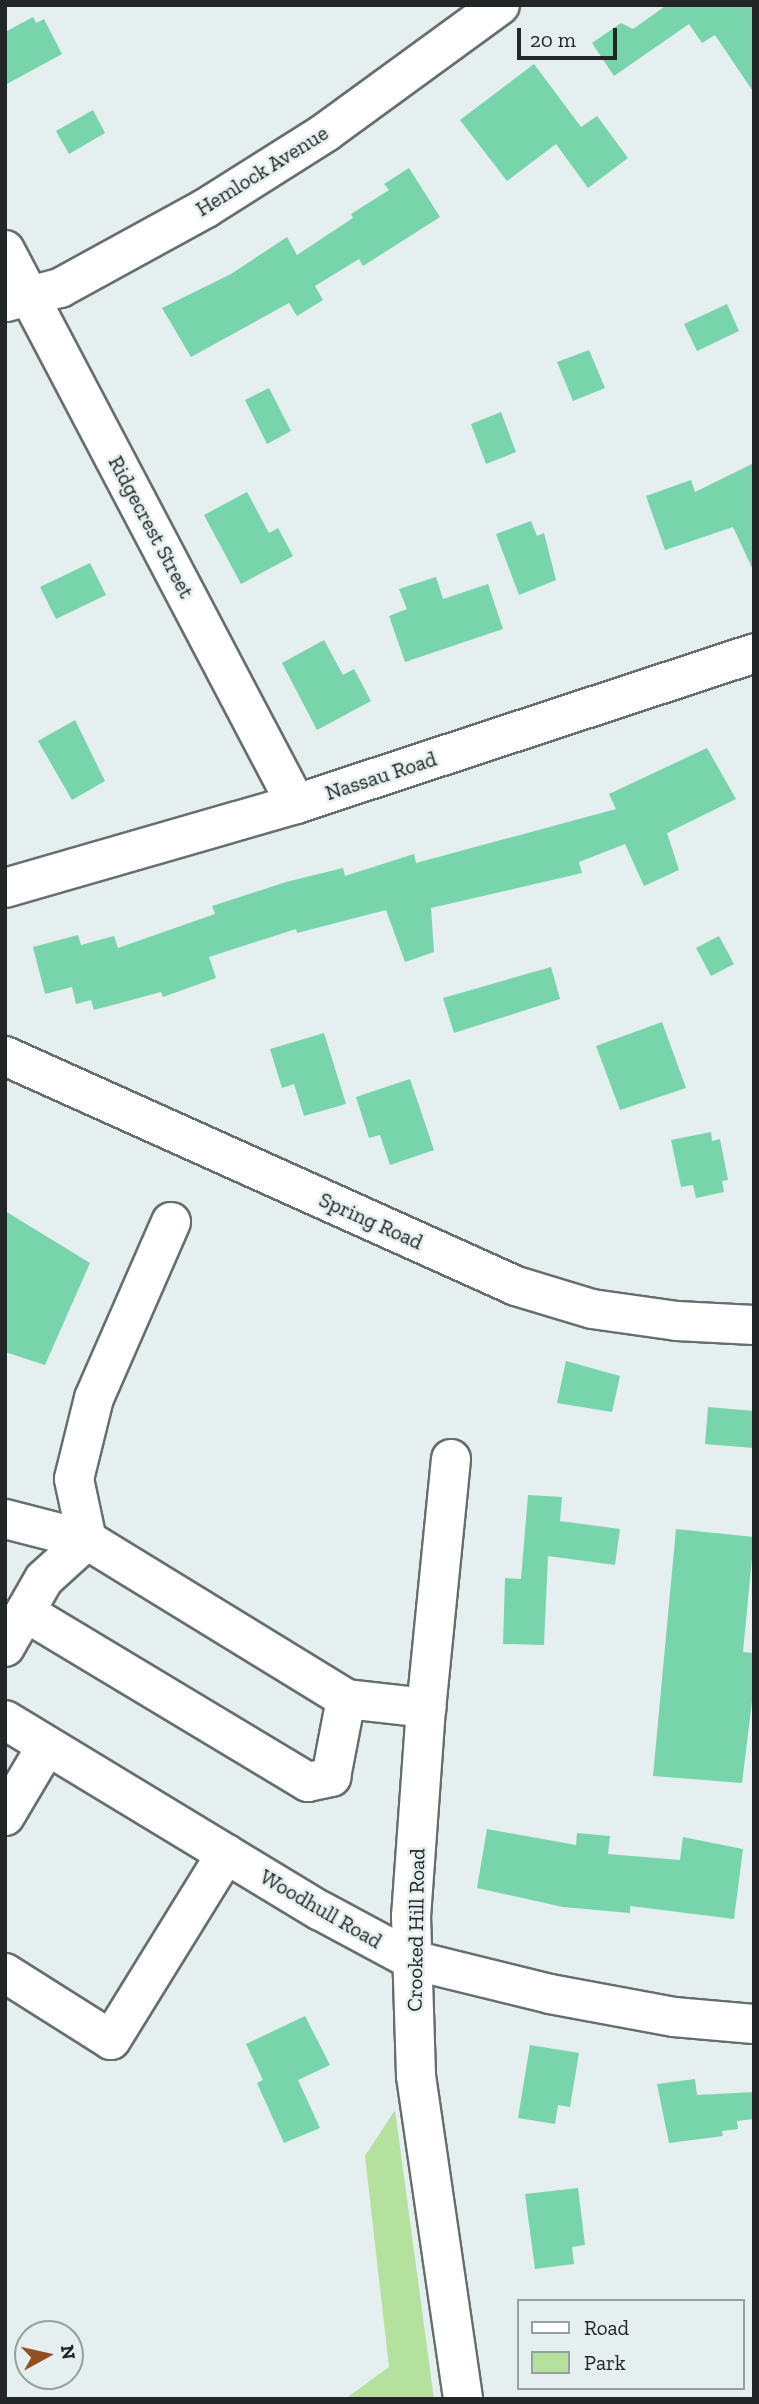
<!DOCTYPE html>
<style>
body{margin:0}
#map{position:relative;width:759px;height:2404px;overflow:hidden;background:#e5efef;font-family:"Zilla Slab",serif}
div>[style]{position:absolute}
.green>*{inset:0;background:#b5e19f}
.building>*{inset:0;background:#78d4aa}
.roads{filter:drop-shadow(2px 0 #666f6e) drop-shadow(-2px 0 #666f6e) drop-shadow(0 2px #666f6e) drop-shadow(0 -2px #666f6e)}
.minor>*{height:38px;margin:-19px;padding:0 19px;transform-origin:19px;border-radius:19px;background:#fff}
.major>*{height:38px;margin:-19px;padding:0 19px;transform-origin:19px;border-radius:19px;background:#fff}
span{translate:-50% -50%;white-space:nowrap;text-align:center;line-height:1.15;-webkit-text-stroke:5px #e5efef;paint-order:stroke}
.street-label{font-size:21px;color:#222626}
.frame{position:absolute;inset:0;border:7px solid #222626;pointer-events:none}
.legend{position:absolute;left:517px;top:2299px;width:228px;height:91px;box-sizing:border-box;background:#e5efef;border:2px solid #979f9f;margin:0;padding:9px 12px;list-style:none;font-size:21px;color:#222626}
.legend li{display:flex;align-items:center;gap:14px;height:35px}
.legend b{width:35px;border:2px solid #979f9f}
.north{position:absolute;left:14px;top:2320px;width:70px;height:70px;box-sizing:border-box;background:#e5efef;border:2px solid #979f9f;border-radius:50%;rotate:82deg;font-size:19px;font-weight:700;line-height:28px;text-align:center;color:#222626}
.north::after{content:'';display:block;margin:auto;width:24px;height:32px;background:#924f1f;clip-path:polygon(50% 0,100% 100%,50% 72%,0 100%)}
.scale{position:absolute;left:517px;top:28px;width:100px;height:32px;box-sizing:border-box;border:4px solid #222626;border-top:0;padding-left:9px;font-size:21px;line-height:24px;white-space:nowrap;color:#222626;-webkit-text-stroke:5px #e5efef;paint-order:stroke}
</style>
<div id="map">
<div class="green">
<i style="clip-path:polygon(395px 2110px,434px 2399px,345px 2399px,389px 2367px,365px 2156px)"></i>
</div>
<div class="building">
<i style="clip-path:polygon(667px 5px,754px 5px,754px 93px,715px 35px,702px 43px,689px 24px,614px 76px,592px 43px,621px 23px,633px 29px)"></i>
<i style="clip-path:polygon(33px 17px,36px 23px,44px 19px,62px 54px,5px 85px,5px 32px)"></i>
<i style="clip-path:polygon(534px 64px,581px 127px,597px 116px,628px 158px,588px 188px,556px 144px,507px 181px,460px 120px)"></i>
<i style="clip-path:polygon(93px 110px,105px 133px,69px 154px,56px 131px)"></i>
<i style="clip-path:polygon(409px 168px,440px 217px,363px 266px,359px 259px,315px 286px,323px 300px,297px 316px,289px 303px,191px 357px,162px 308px,231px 274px,287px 237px,297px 255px,353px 218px,351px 214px,389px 190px,384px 184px)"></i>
<i style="clip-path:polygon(727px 304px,739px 331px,697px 351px,684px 324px)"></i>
<i style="clip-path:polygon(589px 350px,605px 388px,573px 401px,557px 362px)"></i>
<i style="clip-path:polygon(269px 388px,291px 431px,267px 444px,245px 400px)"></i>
<i style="clip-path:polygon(501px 412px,516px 452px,486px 464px,471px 424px)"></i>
<i style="clip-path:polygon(754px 463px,754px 572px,733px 527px,665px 550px,646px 496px,691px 480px,695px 492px)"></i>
<i style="clip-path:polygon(247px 492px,269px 533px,278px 528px,293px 556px,241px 584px,204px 515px)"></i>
<i style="clip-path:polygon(531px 521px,537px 536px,544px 533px,556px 580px,519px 595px,496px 534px)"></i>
<i style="clip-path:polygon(90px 563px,106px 595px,56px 619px,40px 587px)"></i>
<i style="clip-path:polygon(436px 577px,443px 599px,488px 584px,503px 629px,405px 662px,389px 616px,407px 609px,399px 589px)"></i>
<i style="clip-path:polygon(324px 640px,343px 675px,354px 669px,371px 701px,317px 730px,282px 663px)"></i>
<i style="clip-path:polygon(75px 720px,105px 781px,72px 800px,38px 741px)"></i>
<i style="clip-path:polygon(707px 748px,736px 799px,667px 833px,679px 870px,644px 886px,625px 844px,579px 862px,582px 873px,431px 908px,434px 952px,405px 962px,386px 910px,297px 933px,296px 929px,209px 957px,216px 978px,163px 997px,161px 992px,94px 1010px,91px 1000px,76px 1004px,72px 987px,45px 994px,33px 947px,78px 935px,81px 945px,114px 936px,118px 948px,215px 914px,212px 906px,286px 882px,343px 868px,345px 876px,414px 854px,416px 863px,616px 809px,609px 794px)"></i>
<i style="clip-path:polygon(719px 936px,734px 964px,711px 976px,696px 948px)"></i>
<i style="clip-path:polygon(551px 967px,560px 999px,454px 1033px,443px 998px)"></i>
<i style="clip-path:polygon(662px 1022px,686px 1088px,620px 1110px,596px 1046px)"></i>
<i style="clip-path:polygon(324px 1033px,346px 1104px,304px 1116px,294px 1084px,282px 1088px,270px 1049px)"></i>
<i style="clip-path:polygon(410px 1079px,434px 1150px,390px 1165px,380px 1135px,369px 1138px,356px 1097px)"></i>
<i style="clip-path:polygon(711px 1132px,712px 1141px,720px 1139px,728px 1180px,722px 1181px,724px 1192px,696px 1198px,693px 1185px,681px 1187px,671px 1140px)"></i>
<i style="clip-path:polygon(5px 1211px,90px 1263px,45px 1365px,5px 1352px)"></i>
<i style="clip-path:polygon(566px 1361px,620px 1376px,612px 1412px,557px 1403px)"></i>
<i style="clip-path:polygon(708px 1407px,754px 1411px,754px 1448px,705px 1444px)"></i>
<i style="clip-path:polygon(528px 1495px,562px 1497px,560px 1521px,620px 1529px,615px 1565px,548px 1556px,544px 1645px,503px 1644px,505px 1578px,521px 1579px)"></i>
<i style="clip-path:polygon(676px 1529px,754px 1537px,743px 1652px,754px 1653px,754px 1685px,742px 1783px,653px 1776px)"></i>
<i style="clip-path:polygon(487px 1829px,576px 1845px,577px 1833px,610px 1836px,608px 1854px,680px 1860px,683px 1837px,743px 1849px,734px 1919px,630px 1906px,630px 1913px,563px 1907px,477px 1888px)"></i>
<i style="clip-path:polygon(305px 2016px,330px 2065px,298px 2080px,320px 2128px,284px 2143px,257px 2083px,263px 2080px,246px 2044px)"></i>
<i style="clip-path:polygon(530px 2045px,579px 2053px,570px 2107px,558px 2105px,555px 2124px,518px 2118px)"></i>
<i style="clip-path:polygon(695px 2079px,697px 2095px,754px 2092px,754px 2119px,737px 2121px,738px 2129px,722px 2131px,723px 2136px,669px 2143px,657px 2084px)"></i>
<i style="clip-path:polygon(578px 2188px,585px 2245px,572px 2247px,574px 2264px,535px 2269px,525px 2194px)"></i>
</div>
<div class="roads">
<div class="minor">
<i style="left:5px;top:250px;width:626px;rotate:62.29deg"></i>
<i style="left:6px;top:302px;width:56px;rotate:-14.5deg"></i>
<i style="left:60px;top:288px;width:166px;rotate:-28.7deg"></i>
<i style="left:206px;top:208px;width:142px;rotate:-32.3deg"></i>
<i style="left:326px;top:132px;width:215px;rotate:-36.1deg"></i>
<i style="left:5px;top:888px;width:303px;rotate:-16.1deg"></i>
<i style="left:296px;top:804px;width:482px;rotate:-18.2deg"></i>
<i style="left:171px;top:1222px;width:192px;rotate:113.6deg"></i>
<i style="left:94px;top:1398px;width:83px;rotate:103.9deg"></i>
<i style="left:74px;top:1479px;width:62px;rotate:78deg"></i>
<i style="left:87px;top:1540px;width:304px;rotate:31.5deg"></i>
<i style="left:346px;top:1699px;width:81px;rotate:6.4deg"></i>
<i style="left:451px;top:1459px;width:250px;rotate:95.7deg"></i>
<i style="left:426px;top:1708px;width:209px;rotate:94.1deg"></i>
<i style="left:411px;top:1916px;width:160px;rotate:88.2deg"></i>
<i style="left:416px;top:2076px;width:326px;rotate:81.7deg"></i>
<i style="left:5px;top:1519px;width:85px;rotate:14.4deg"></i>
<i style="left:25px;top:1612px;width:330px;rotate:31deg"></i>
<i style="left:308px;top:1782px;width:24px;rotate:-12deg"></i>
<i style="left:331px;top:1777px;width:79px;rotate:-79.1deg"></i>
<i style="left:5px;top:1647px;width:78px;rotate:-60.2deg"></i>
<i style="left:44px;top:1579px;width:58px;rotate:-42.2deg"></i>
<i style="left:5px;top:1720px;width:369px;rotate:31.2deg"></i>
<i style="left:321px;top:1911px;width:103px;rotate:28.3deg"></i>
<i style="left:412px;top:1960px;width:142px;rotate:13.8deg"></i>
<i style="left:550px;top:1994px;width:126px;rotate:10.5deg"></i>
<i style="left:674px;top:2017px;width:80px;rotate:5deg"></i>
<i style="left:5px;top:1816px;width:80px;rotate:-59.3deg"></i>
<i style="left:5px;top:1973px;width:125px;rotate:32.3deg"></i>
<i style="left:111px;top:2040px;width:219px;rotate:-58.3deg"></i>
</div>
<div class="major">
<i style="left:5px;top:1056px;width:560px;rotate:24.23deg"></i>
<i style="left:516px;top:1286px;width:79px;rotate:16.8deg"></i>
<i style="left:592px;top:1309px;width:86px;rotate:8deg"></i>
<i style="left:677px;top:1321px;width:77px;rotate:3deg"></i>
</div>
</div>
<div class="street-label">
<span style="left:262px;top:171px;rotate:-32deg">Hemlock Avenue</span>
<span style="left:151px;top:527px;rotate:62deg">Ridgecrest Street</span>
<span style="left:381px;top:776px;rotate:-18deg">Nassau Road</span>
<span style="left:371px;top:1221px;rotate:24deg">Spring Road</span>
<span style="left:321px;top:1909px;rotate:30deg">Woodhull Road</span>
<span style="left:416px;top:1930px;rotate:-89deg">Crooked Hill Road</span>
</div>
<div class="frame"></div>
<ul class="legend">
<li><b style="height:9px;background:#fff"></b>Road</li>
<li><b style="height:19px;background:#b5e19f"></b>Park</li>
</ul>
<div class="north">N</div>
<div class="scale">20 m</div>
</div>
